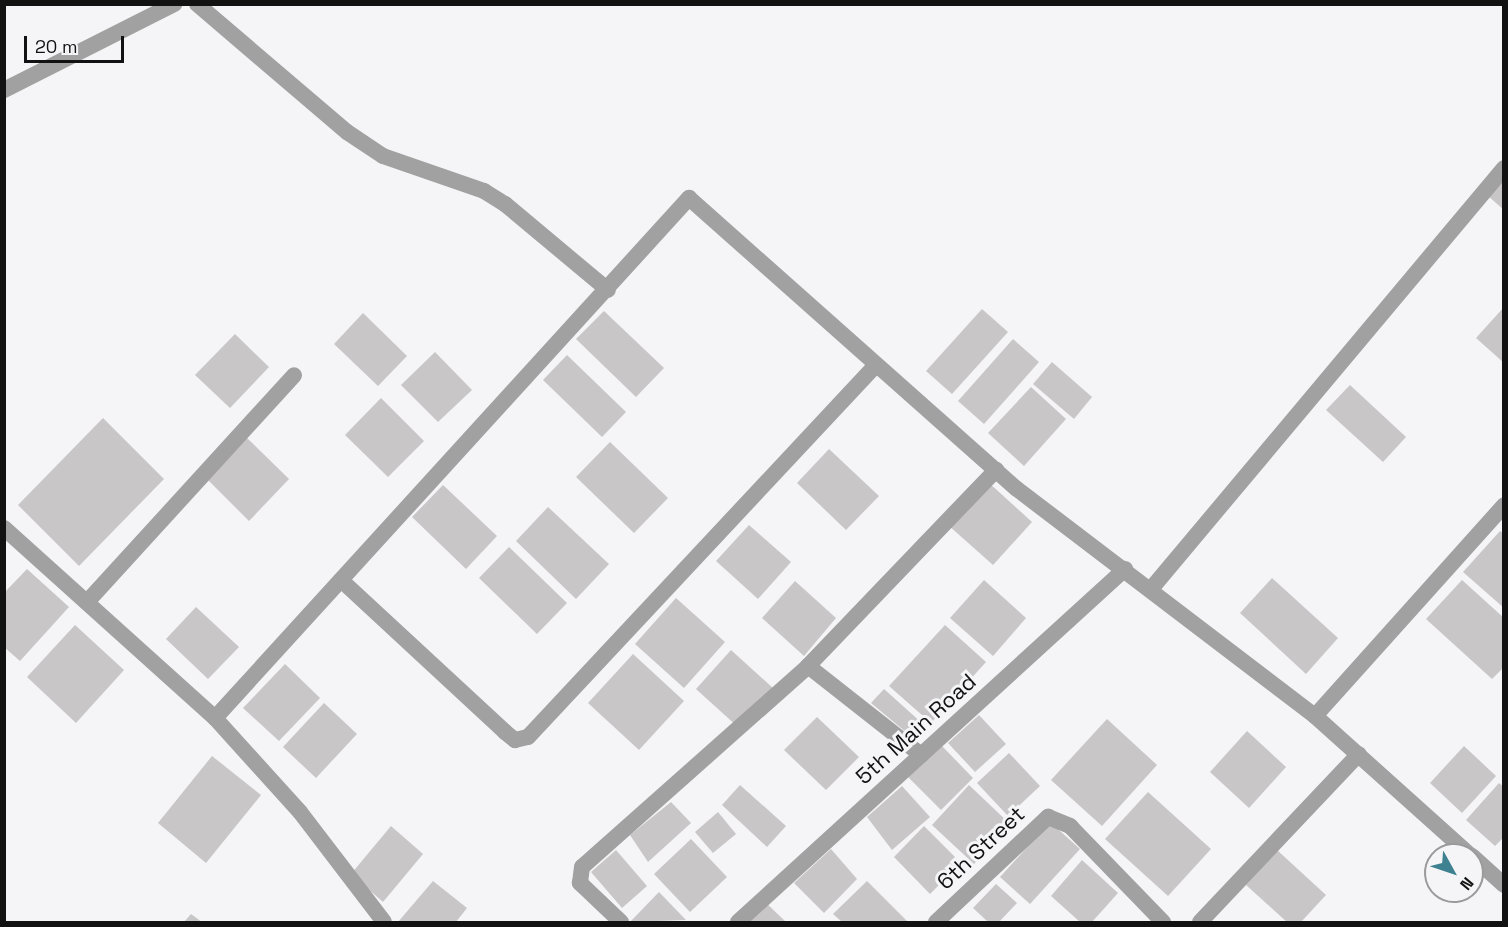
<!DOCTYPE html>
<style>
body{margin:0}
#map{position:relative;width:1508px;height:927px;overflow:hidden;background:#f5f5f7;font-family:"Space Grotesk",sans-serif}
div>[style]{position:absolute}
.building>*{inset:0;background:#c8c6c6}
.minor>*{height:16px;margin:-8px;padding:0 8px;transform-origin:8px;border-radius:8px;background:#a2a1a2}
.tertiary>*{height:16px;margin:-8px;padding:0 8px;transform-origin:8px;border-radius:8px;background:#a2a1a2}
span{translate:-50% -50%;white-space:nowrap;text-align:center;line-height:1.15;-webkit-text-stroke:6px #f5f5f7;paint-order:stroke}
.street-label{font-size:22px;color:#121212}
.frame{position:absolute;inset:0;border:6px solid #121212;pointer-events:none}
.north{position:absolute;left:1424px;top:843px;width:60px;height:60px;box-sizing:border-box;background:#f5f5f7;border:2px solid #9a9a9b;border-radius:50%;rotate:130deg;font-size:16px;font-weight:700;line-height:24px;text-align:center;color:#121212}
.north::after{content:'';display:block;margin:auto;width:21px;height:27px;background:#3e8291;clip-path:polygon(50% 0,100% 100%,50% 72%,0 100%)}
.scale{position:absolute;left:24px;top:36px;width:100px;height:27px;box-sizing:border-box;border:3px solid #121212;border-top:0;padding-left:8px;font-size:18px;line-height:21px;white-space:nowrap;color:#121212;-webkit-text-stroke:4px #f5f5f7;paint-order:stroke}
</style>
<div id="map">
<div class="building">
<i style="clip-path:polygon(1504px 178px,1504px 210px,1488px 196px)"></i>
<i style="clip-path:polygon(1504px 307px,1504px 363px,1476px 338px)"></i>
<i style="clip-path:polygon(982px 309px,1008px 332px,952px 394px,926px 371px)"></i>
<i style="clip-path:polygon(604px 311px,664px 368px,636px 397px,576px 339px)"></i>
<i style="clip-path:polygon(363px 313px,407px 356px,378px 386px,334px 344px)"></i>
<i style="clip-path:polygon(235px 334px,269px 367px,230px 408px,195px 375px)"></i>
<i style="clip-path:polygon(1013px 339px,1039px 362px,984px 424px,958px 401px)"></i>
<i style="clip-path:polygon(435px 352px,472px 390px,438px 422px,401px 385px)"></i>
<i style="clip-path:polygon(567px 355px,626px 412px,602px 437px,543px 380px)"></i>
<i style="clip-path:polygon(1052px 362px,1092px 397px,1074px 419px,1033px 384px)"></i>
<i style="clip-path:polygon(1350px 385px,1406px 437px,1383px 462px,1326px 410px)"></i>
<i style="clip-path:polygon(1031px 387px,1066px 419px,1024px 466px,988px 433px)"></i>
<i style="clip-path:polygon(381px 398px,424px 441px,388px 477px,345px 435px)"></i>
<i style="clip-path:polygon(103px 418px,164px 479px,79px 566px,18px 505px)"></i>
<i style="clip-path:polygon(245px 436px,289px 479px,249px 521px,205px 477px)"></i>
<i style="clip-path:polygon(610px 442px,668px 498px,634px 533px,576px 477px)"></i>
<i style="clip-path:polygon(829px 449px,879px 496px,846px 530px,797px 483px)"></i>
<i style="clip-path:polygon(988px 482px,1032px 522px,993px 565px,948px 525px)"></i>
<i style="clip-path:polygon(443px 485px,497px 536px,466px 569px,412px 517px)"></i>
<i style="clip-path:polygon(548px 507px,609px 564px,576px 599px,516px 541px)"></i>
<i style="clip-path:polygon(749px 525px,791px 562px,758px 599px,716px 561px)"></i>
<i style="clip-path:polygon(1500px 531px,1504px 534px,1504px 608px,1463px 572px)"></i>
<i style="clip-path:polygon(509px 547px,567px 603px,537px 634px,479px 578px)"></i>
<i style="clip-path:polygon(27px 569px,69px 607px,20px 661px,4px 647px,4px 593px)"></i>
<i style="clip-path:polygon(1272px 578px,1338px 638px,1306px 674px,1240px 613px)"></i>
<i style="clip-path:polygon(984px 580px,1026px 618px,993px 656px,950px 618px)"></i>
<i style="clip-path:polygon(1462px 580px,1504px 618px,1504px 667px,1492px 679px,1426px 619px)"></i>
<i style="clip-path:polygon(795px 581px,836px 618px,804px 656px,762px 618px)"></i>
<i style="clip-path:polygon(676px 598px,725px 642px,684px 688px,635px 644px)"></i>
<i style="clip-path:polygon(196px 607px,239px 647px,208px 679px,166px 639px)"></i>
<i style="clip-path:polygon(75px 625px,124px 670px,76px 723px,27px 677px)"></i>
<i style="clip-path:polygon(945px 625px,986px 662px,931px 723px,889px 686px)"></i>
<i style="clip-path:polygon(731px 650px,774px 689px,739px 728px,696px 689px)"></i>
<i style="clip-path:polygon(633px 654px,684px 701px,639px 750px,588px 703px)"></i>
<i style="clip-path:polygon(285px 664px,320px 698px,279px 741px,243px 708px)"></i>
<i style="clip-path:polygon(884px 689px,923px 724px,913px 738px,871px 703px)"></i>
<i style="clip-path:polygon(324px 703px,357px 734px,316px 778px,283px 747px)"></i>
<i style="clip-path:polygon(979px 715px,1006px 744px,975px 772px,948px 743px)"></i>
<i style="clip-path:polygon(817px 717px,859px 757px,826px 790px,784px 750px)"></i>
<i style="clip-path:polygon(1107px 719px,1157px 765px,1102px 826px,1051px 780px)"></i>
<i style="clip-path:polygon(1247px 731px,1286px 767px,1249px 808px,1210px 772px)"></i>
<i style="clip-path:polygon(941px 745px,973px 778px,941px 810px,908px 777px)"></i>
<i style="clip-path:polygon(1464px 746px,1496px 776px,1462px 813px,1430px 783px)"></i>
<i style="clip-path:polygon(1009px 753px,1040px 786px,1008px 816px,977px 783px)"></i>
<i style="clip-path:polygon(212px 756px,261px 795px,206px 863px,158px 823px)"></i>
<i style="clip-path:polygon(1499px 783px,1504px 787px,1504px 837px,1495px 846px,1466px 820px)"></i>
<i style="clip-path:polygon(740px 785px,786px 826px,767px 847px,722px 805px)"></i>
<i style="clip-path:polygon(969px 785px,1011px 825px,974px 864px,932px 825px)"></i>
<i style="clip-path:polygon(902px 786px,930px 817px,892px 850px,867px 817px)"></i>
<i style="clip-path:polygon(1148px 792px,1211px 849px,1168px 896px,1105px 839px)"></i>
<i style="clip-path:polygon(671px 802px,691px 823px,648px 862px,630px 835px)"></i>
<i style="clip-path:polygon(718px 812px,736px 834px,713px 853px,695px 832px)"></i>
<i style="clip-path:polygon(1050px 822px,1080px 849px,1030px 904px,1000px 877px)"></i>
<i style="clip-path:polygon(391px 826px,423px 854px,383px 902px,351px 874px)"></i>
<i style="clip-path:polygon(924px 826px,961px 863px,930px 894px,894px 857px)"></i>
<i style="clip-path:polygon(691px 839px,727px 877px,690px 912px,654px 874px)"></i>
<i style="clip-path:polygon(831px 849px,857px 879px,824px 913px,794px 883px)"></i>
<i style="clip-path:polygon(616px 850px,647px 886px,622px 908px,591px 872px)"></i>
<i style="clip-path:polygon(1277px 850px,1326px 895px,1301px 922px,1287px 922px,1246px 885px)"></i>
<i style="clip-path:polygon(1082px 860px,1118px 893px,1092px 922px,1080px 922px,1051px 896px)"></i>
<i style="clip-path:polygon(433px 881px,467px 908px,456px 922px,398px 922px)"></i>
<i style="clip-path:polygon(867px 881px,908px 922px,842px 922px,833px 914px)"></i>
<i style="clip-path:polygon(996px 884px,1017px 903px,999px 922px,988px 922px,973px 908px)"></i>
<i style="clip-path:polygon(659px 892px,686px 920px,630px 922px)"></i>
<i style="clip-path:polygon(763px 900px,786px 922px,741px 922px)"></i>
<i style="clip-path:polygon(191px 914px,202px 922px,184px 922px)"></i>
</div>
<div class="minor">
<i style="left:197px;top:4px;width:197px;rotate:40.5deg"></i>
<i style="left:347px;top:132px;width:43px;rotate:33.7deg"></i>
<i style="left:383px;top:156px;width:107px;rotate:19.1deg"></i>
<i style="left:484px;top:191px;width:25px;rotate:32deg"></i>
<i style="left:505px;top:204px;width:134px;rotate:39.9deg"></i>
<i style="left:4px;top:528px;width:284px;rotate:42deg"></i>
<i style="left:215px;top:718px;width:127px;rotate:47.9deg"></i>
<i style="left:300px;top:812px;width:138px;rotate:52.6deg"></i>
<i style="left:341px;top:580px;width:224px;rotate:42.8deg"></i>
<i style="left:505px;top:732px;width:13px;rotate:39deg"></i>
<i style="left:515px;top:740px;width:13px;rotate:-13deg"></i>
<i style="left:528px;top:737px;width:509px;rotate:-46.91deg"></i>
<i style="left:1151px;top:589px;width:549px;rotate:-50.02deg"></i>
<i style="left:87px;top:602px;width:307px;rotate:-47.6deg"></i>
<i style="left:808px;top:666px;width:144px;rotate:38.2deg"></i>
<i style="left:1315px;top:716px;width:283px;rotate:-48.1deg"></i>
<i style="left:215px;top:718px;width:704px;rotate:-47.65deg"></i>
<i style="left:689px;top:198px;width:438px;rotate:41.6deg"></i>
<i style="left:1017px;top:489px;width:375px;rotate:37.3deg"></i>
<i style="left:1315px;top:716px;width:208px;rotate:41.9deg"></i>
<i style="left:1472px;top:856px;width:43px;rotate:42.2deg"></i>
<i style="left:621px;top:922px;width:57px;rotate:-136.4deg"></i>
<i style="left:580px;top:883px;width:16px;rotate:-83deg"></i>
<i style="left:582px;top:867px;width:302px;rotate:-41.6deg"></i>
<i style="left:808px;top:666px;width:272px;rotate:-46.2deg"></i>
<i style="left:738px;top:922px;width:524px;rotate:-42.37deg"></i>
<i style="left:936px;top:922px;width:154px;rotate:-43.2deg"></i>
<i style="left:1048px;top:817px;width:24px;rotate:22deg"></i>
<i style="left:1070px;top:826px;width:134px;rotate:45.9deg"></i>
<i style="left:1200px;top:922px;width:231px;rotate:-46.6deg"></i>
</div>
<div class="tertiary">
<i style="left:4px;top:90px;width:191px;rotate:-26.8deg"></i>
</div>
<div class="street-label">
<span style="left:916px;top:729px;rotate:-42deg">5th Main Road</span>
<span style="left:981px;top:848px;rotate:-43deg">6th Street</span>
</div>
<div class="frame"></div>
<div class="north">N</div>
<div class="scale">20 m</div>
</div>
